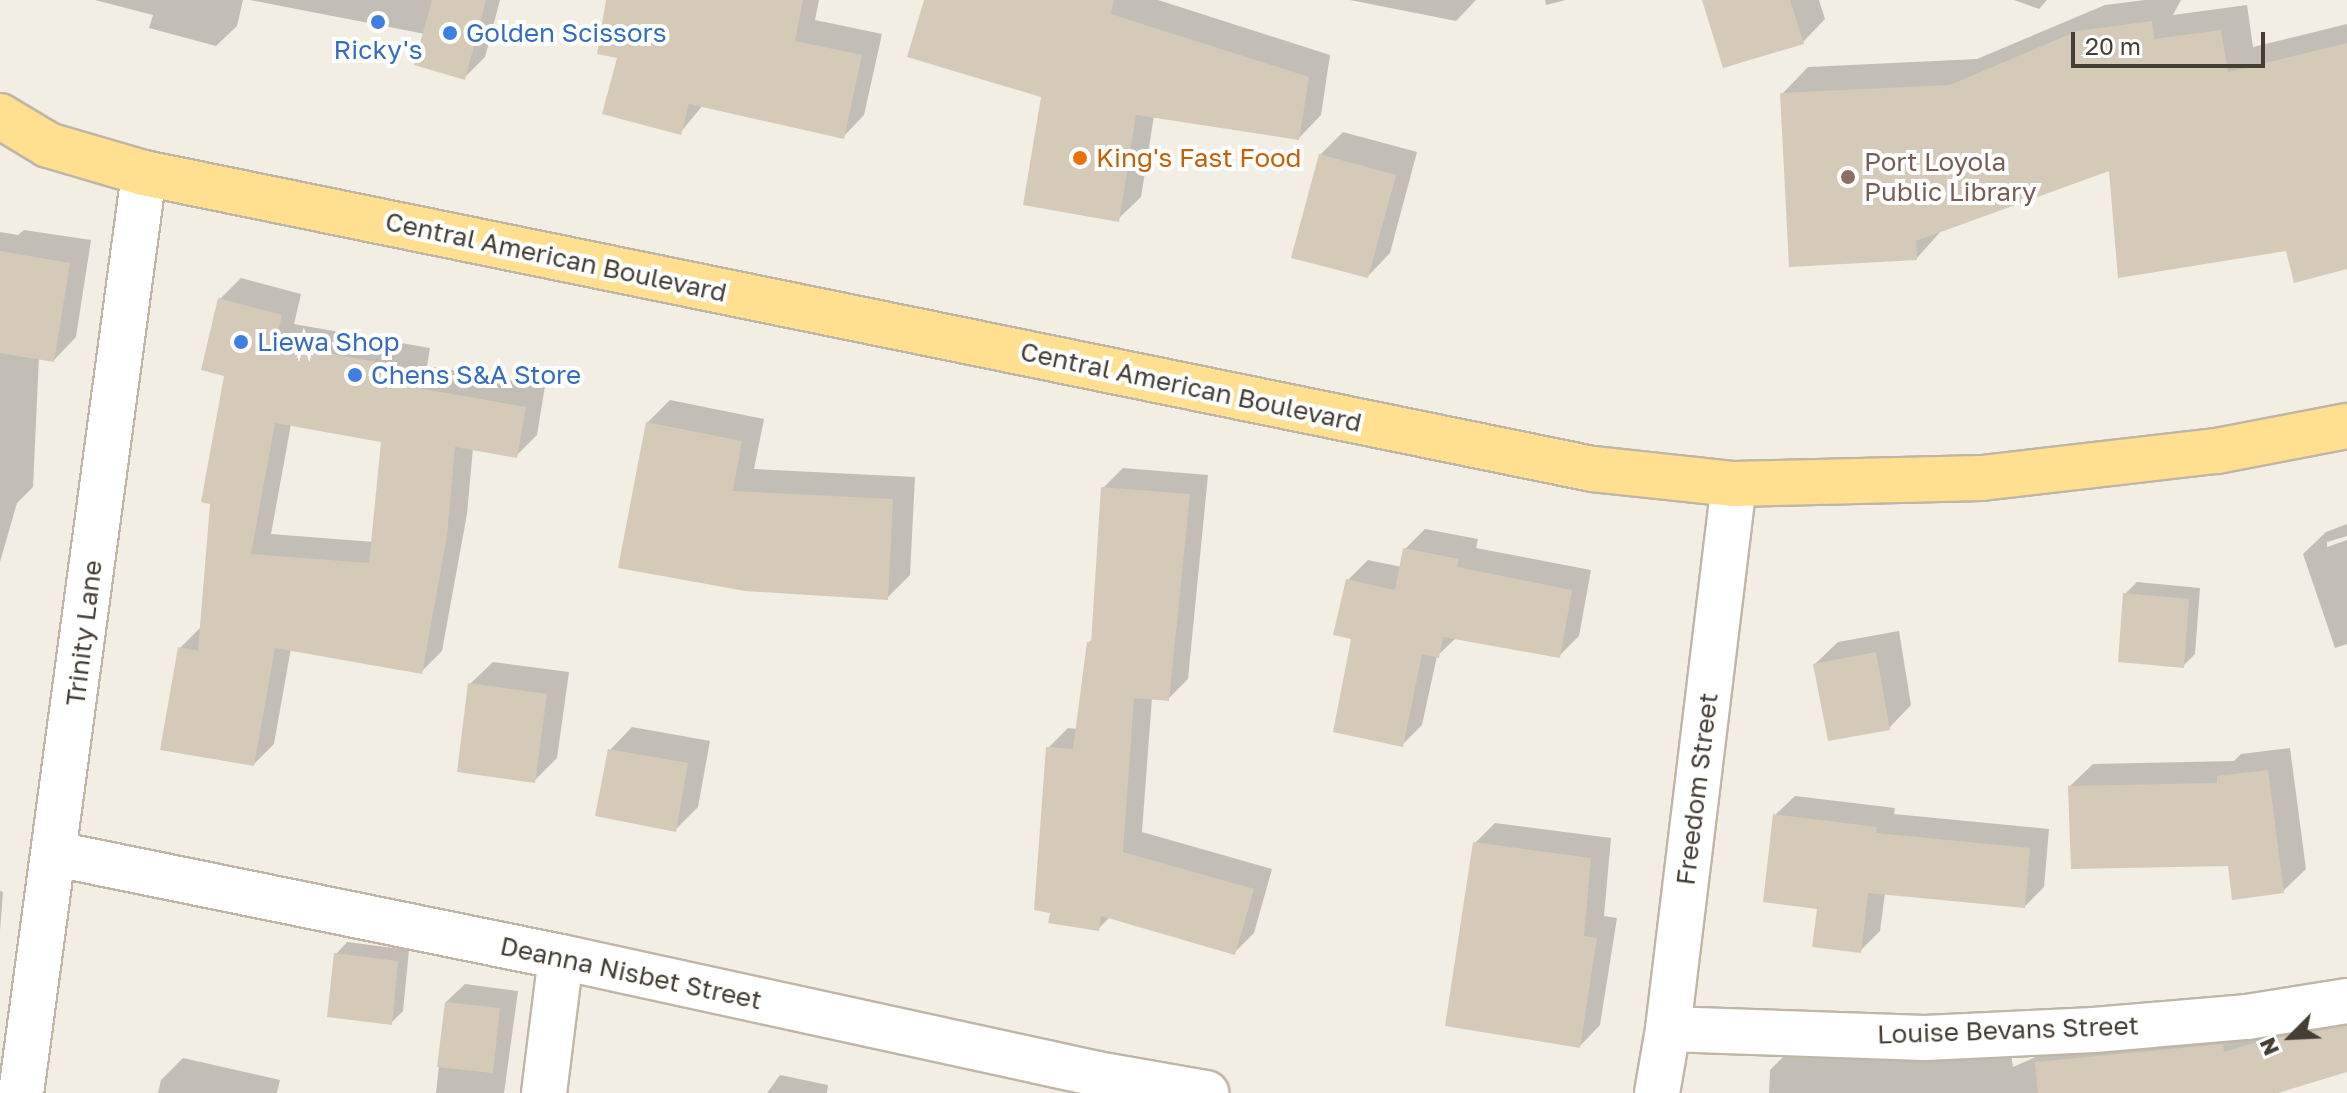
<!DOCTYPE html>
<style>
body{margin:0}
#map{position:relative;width:2347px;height:1093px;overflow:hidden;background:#f3eee3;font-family:"Golos Text",sans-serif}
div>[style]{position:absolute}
.shadow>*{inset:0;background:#0003}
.building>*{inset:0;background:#d5cab8}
.roads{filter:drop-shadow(2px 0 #bfb6a6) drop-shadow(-2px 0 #bfb6a6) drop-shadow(0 2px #bfb6a6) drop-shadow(0 -2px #bfb6a6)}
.minor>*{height:44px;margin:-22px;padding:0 22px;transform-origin:22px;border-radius:22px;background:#fff}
.major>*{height:44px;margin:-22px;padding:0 22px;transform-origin:22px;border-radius:22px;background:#ffe090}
.dots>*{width:22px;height:22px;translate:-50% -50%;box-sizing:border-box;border:4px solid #fff;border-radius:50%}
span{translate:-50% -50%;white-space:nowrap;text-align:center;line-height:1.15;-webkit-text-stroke:8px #fff;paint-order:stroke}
.shop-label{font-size:26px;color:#366cbe}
.left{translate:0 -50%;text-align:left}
.food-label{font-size:26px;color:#c56008}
.education-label{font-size:26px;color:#785e54}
.street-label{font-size:26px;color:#453e33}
.north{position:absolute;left:2251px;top:997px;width:80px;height:80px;-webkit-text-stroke:6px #fff;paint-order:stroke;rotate:246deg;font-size:22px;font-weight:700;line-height:32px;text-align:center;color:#453e33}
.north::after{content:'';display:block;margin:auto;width:28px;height:36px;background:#453e33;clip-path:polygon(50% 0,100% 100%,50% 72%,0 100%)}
.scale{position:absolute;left:2071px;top:32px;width:194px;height:36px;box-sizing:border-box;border:4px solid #453e33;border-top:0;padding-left:10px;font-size:24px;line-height:28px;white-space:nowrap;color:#453e33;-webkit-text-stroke:6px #fff;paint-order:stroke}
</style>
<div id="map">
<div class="shadow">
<i style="clip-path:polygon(95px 0,243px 0,237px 26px,216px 46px,149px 28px,153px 15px)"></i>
<i style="clip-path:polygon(250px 0,500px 0,485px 57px,464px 78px,425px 34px)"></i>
<i style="clip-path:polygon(608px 0,819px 0,815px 20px,882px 34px,864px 115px,843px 137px,703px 105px,680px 133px,620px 56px)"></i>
<i style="clip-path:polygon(926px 0,1158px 0,1330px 55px,1321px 115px,1299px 138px,1154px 116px,1141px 197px,1118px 219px,1043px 96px)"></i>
<i style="clip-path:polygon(1350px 0,1476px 0,1456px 21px)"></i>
<i style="clip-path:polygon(1545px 0,1566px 0,1546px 5px)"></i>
<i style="clip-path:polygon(1704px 0,1819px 0,1825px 19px,1803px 42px)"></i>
<i style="clip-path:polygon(2014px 0,2047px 0,2039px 9px)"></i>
<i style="clip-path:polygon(2145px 0,2181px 0,2173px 15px,2247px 5px,2253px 47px,2347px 24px,2347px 267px,2288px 248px,2111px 168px,1942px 230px,1916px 259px,1782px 94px,1808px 67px,1977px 59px,2105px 5px)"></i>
<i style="clip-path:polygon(1343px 132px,1417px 152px,1390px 253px,1368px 276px,1320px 155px)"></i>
<i style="clip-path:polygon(24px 230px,91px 240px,76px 337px,54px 360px,39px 357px,33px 487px,17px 503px,0 562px,0 232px,18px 235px)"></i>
<i style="clip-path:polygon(evenodd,241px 278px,301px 294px,294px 324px,430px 348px,427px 366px,545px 386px,537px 435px,516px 456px,473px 448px,467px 514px,442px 651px,421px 672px,291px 648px,274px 744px,254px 764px,180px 648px,200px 628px,226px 374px,220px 299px,241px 278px,291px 424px,384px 440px,374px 542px,271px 534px,291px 424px)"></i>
<i style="clip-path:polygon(670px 400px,764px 419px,754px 469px,915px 477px,910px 575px,887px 598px,620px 567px,647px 423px)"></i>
<i style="clip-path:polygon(1123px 468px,1208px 475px,1188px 679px,1168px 699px,1152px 698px,1142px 832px,1272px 869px,1254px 933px,1234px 953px,1111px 916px,1098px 929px,1048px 748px,1068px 728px,1077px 729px,1088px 643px,1094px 638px,1103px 488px)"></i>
<i style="clip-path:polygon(2347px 524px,2347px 536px,2327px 542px,2327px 547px,2347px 540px,2347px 644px,2335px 648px,2303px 554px,2326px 532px)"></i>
<i style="clip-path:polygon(1425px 529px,1478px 539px,1476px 548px,1591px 570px,1579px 636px,1559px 656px,1456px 638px,1437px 656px,1422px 725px,1402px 745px,1353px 637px,1348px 580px,1368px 560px,1402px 567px,1405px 549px)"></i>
<i style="clip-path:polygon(2137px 582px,2200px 588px,2195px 654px,2183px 666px,2125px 594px)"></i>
<i style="clip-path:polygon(1899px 631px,1911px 705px,1889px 728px,1815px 664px,1838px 642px)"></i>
<i style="clip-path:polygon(493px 662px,569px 672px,557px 758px,534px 781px,470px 684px)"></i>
<i style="clip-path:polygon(632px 727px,710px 741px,698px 807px,675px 830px,610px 750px)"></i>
<i style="clip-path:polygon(2290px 748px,2306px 869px,2283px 891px,2070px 786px,2093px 764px,2234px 761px,2241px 754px)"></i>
<i style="clip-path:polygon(1795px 796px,1895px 808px,1894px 814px,2049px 829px,2044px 887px,2025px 906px,1885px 893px,1880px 931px,1860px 951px,1819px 907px,1775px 815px)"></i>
<i style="clip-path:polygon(1495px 823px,1611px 838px,1604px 916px,1617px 918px,1600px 1025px,1580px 1046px,1475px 843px)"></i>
<i style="clip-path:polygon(0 891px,3px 892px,0 931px)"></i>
<i style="clip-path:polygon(347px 942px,409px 950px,403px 1011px,391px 1023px,336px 954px)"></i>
<i style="clip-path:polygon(465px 984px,518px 991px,504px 1093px,436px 1093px,446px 1002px)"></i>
<i style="clip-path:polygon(2347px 1010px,2347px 1070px,2271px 1093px,1769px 1093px,1770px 1070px,1791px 1049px,2009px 1040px,2013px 1067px,2081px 1037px)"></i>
<i style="clip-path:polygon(183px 1058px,280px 1080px,277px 1093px,158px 1093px,161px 1080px)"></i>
<i style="clip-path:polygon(780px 1075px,828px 1085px,827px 1093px,767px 1093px)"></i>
</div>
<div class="building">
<i style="clip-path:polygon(432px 0,486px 0,465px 80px,414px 65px)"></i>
<i style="clip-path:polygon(606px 0,803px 0,795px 41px,862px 55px,844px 139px,689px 104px,681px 135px,602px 114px,617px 58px,597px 54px)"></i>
<i style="clip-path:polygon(924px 0,1114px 0,1111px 14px,1309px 77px,1299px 140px,1136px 115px,1119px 222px,1023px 205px,1041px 97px,907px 57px)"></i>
<i style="clip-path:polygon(1702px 0,1790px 0,1804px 44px,1723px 68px)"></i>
<i style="clip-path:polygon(2152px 21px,2154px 39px,2221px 30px,2228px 72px,2347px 43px,2347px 269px,2294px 283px,2286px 251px,2118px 278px,2109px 171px,1916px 241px,1917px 260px,1789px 267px,1780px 93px,1950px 85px,2077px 31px)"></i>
<i style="clip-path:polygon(1319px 154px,1396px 175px,1368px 278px,1291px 258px)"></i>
<i style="clip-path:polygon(0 251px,70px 263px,54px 362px,0 353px)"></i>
<i style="clip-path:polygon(evenodd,218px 298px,282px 315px,275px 344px,410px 368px,407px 386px,526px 407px,517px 458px,455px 447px,447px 536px,422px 674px,275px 648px,254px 766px,160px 750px,178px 647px,198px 651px,210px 504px,201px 502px,224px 376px,201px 370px,218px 298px,275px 423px,381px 442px,369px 563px,251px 554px,275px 423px)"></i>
<i style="clip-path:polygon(646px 422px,742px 441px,733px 491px,893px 499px,888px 600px,745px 591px,618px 568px)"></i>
<i style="clip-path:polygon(1101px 487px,1190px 494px,1169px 701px,1134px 698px,1123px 852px,1254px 889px,1235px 955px,1101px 916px,1099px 931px,1048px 923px,1050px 913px,1034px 910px,1046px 747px,1073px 749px,1087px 642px,1091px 643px)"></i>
<i style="clip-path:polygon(1403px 548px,1459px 559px,1457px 567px,1572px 590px,1560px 658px,1443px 637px,1439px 658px,1422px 654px,1403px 747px,1333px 732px,1351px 639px,1333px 635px,1346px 579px,1395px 590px)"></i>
<i style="clip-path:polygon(2123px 593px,2189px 599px,2184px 668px,2118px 662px)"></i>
<i style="clip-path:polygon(1876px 652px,1890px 730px,1828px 741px,1813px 664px)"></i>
<i style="clip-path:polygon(468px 683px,547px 694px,535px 783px,457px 772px)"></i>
<i style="clip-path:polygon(608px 749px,688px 763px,676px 832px,595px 816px)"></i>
<i style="clip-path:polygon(2268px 770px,2284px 893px,2232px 900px,2228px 866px,2071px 869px,2068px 786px,2217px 783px,2217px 776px)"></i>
<i style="clip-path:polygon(1773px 814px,1877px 827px,1876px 833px,2030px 848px,2025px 908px,1868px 893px,1861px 953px,1812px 947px,1817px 909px,1763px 902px)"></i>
<i style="clip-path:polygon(1473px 842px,1591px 858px,1584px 936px,1597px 938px,1580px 1048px,1445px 1026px)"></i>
<i style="clip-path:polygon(334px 953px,398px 961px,392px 1025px,327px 1017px)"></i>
<i style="clip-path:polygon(445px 1002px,500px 1008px,493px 1073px,437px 1067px)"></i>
<i style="clip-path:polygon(2347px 1026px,2347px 1072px,2278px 1093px,2038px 1093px,2035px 1062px,2223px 1044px,2224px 1052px,2264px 1040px)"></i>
</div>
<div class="roads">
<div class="minor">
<i style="left:56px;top:854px;width:515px;rotate:11.53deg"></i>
<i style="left:561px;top:957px;width:549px;rotate:12.31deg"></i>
<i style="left:1097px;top:1074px;width:111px;rotate:9.9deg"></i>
<i style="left:1668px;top:1029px;width:257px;rotate:2deg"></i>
<i style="left:1925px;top:1038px;width:169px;rotate:-2.7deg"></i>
<i style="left:2094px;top:1030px;width:154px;rotate:-4.9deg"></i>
<i style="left:2247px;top:1017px;width:101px;rotate:-9.1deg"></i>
<i style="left:21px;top:1093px;width:928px;rotate:-82.38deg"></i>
<i style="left:544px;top:1093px;width:137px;rotate:-82.9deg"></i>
<i style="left:1657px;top:1093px;width:65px;rotate:-80.2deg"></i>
<i style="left:1668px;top:1029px;width:549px;rotate:-83.1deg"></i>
</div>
<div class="major">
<i style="left:0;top:116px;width:56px;rotate:31.1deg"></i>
<i style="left:48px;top:145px;width:100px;rotate:16.3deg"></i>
<i style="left:144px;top:173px;width:1479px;rotate:11.55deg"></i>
<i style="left:1593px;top:469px;width:142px;rotate:6.1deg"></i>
<i style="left:1734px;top:484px;width:248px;rotate:-1.4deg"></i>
<i style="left:1982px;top:478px;width:237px;rotate:-6.6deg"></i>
<i style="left:2217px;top:451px;width:132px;rotate:-10.9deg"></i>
</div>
</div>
<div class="dots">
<i style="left:378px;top:22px;background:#3f7fe0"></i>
<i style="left:450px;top:33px;background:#3f7fe0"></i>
<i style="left:1080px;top:158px;background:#e8710a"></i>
<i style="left:1848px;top:177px;background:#8d6e63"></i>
<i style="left:241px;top:342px;background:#3f7fe0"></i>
<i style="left:355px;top:375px;background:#3f7fe0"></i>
</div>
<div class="shop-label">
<span class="left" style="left:466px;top:33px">Golden Scissors</span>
<span style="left:378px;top:50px">Ricky's</span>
<span class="left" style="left:257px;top:342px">Liewa Shop</span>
<span class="left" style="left:371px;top:375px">Chens S&amp;A Store</span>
</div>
<div class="food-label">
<span class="left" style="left:1096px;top:158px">King's Fast Food</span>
</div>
<div class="education-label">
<span class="left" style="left:1864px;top:177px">Port Loyola<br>Public Library</span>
</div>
<div class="street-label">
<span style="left:556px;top:257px;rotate:12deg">Central American Boulevard</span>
<span style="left:1191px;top:387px;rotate:12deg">Central American Boulevard</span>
<span style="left:84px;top:633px;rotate:-83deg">Trinity Lane</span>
<span style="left:1697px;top:789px;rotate:-83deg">Freedom Street</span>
<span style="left:631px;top:973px;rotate:12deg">Deanna Nisbet Street</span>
<span style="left:2008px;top:1030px;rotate:-2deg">Louise Bevans Street</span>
</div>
<div class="north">N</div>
<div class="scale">20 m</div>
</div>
